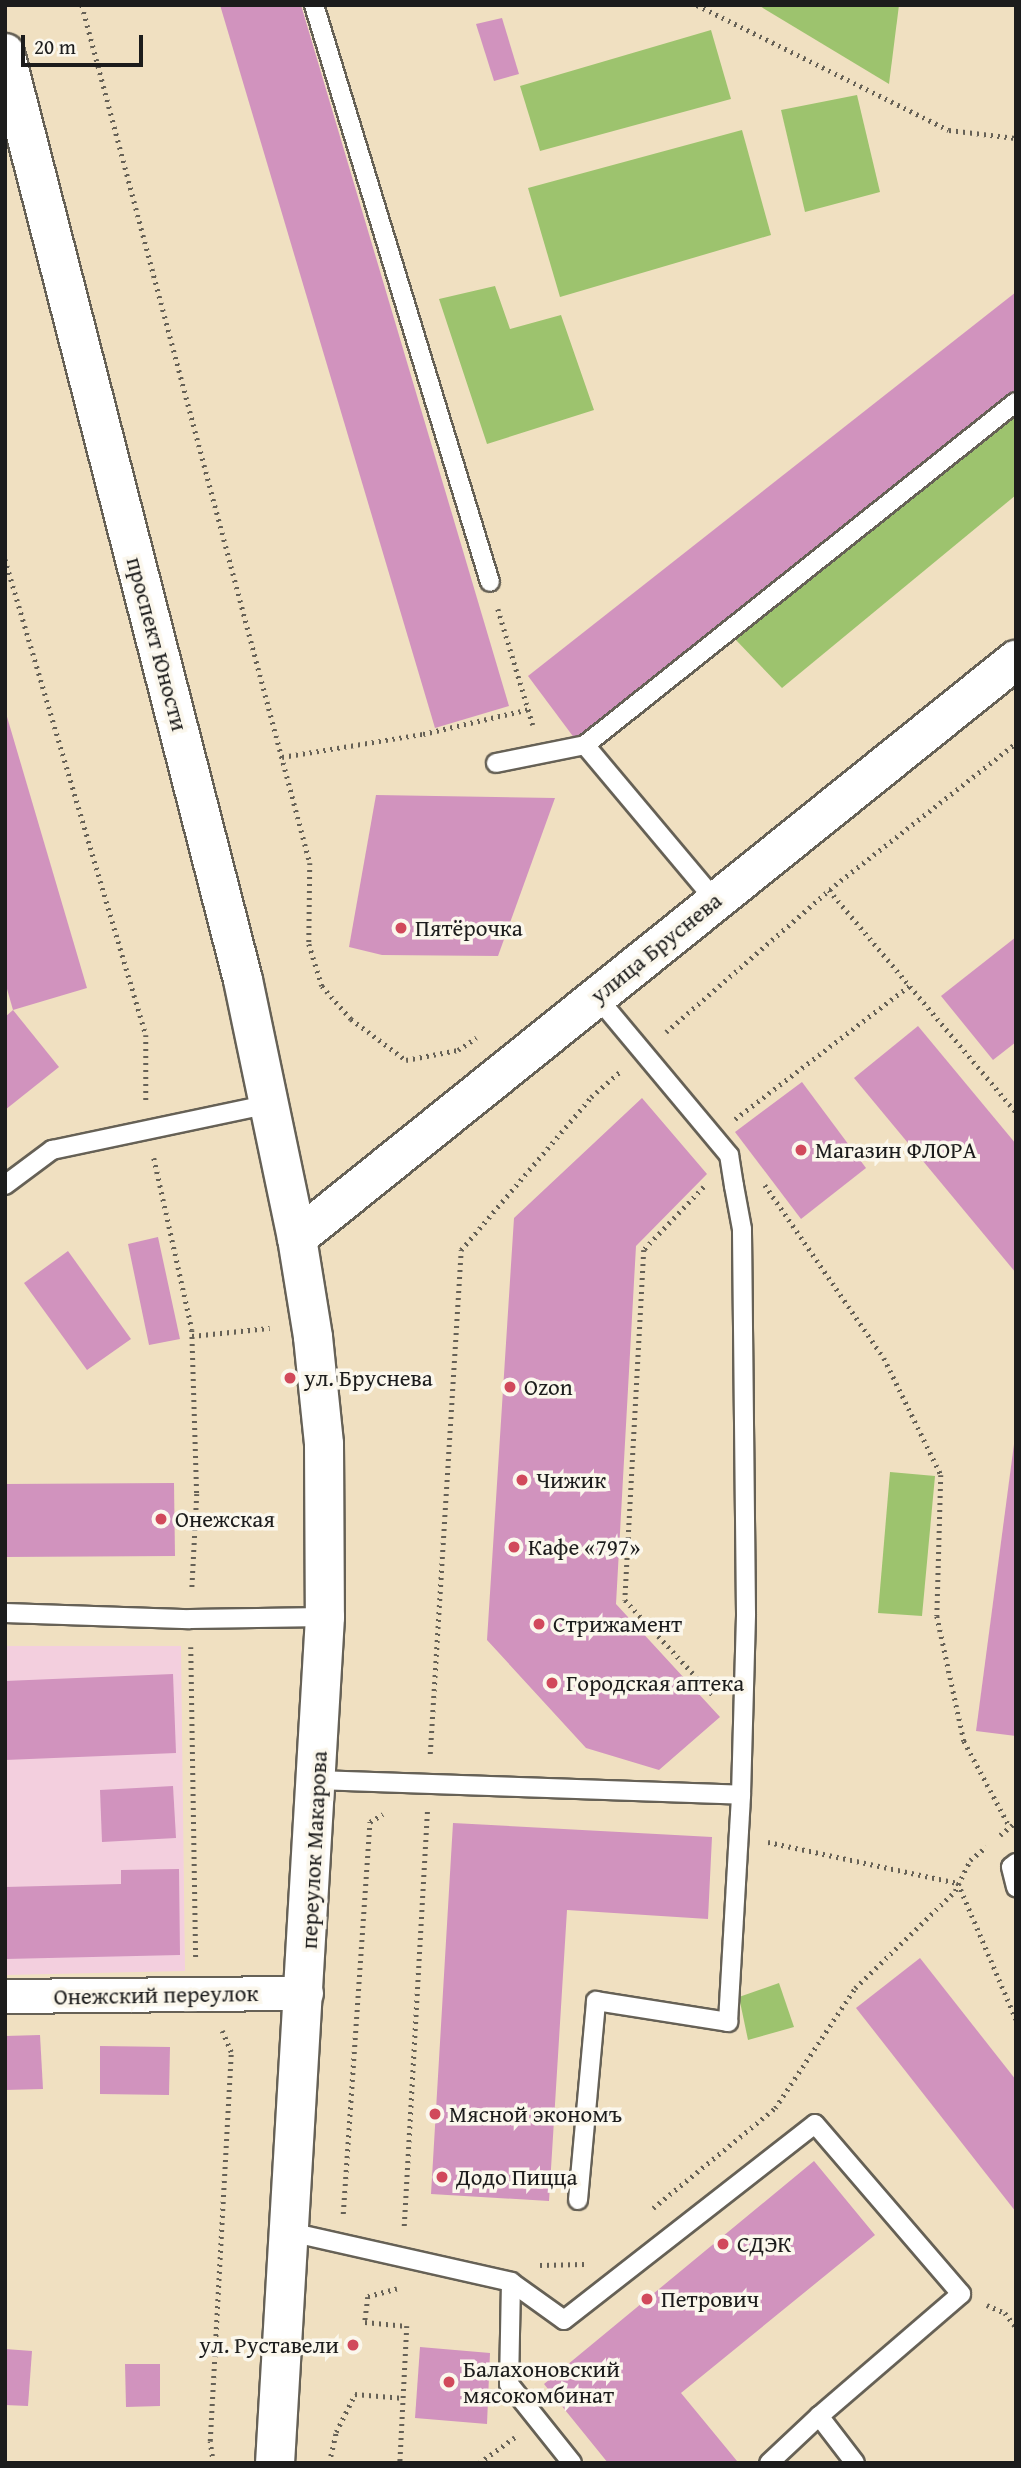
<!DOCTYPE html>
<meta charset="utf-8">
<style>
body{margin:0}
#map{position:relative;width:1021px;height:2468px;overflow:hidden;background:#f0e0c1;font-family:"Gentium Book Plus",serif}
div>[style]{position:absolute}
.built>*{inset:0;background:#f3cfde}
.green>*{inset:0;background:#9dc36e}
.building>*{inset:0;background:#d193be}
.path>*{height:4.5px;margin-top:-2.25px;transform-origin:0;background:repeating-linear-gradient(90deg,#666156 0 2px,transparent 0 7px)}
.roads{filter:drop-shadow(2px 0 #666156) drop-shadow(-2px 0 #666156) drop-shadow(0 2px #666156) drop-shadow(0 -2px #666156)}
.lane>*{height:18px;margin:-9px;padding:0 9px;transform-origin:9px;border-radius:9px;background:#fff}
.street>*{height:33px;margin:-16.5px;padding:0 16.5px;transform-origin:16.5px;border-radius:16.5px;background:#fff}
.secondary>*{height:38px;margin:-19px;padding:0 19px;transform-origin:19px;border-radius:19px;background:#fff}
.dots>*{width:19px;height:19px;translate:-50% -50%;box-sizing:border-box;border:4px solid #fbf7ec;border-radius:50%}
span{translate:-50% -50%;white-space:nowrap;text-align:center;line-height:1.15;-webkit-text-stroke:7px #fbf7ec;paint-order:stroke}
.street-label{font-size:23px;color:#1c1c1c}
.poi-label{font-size:23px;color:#1c1c1c}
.left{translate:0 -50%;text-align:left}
.right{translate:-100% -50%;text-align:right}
.frame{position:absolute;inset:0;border:7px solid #1c1c1c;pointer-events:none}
.scale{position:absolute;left:21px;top:35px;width:122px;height:32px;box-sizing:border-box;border:4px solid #1c1c1c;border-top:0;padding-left:9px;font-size:21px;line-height:24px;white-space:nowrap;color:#1c1c1c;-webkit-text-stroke:5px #fbf7ec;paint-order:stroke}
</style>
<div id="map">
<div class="built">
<i style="clip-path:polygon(5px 1646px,181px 1646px,185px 1971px,5px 1975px)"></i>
</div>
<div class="green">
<i style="clip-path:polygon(758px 5px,899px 5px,889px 84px)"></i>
<i style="clip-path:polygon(711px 30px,731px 99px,540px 151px,520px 86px)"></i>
<i style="clip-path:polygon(857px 95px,880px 192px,805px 212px,781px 110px)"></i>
<i style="clip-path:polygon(742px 130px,771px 235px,560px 297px,528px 188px)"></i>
<i style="clip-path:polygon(495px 286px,510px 329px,561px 315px,594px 410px,487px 444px,439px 299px)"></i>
<i style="clip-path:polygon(1016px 415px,1016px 495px,782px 688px,735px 639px)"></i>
<i style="clip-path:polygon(890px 1472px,935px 1476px,922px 1616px,878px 1613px)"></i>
<i style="clip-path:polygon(779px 1983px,794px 2027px,748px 2040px,739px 1997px)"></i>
</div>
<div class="building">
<i style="clip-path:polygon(220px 5px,301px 5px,509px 706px,435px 728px)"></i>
<i style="clip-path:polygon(502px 18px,519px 74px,494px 81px,476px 24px)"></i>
<i style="clip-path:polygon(1016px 292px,1016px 391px,575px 739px,528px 676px)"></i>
<i style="clip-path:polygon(5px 710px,87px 988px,13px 1010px,5px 982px)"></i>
<i style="clip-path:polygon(376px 795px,555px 798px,498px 956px,382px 955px,349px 947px)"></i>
<i style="clip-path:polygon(1016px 937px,1016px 1042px,993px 1060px,941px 996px)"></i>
<i style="clip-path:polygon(13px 1010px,59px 1067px,5px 1110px,5px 1017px)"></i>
<i style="clip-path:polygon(918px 1026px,1016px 1144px,1016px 1273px,854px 1078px)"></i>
<i style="clip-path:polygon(802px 1082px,866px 1168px,801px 1219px,735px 1132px)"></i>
<i style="clip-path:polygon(642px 1098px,707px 1174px,636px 1246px,616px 1604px,720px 1717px,659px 1770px,586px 1748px,487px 1640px,514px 1218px)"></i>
<i style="clip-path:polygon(158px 1237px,180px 1339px,149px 1345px,128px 1244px)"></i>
<i style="clip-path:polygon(68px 1251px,131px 1339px,87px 1370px,24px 1283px)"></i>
<i style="clip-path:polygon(1014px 1444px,1016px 1444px,1016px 1736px,976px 1731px)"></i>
<i style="clip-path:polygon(174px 1483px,175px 1556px,5px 1557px,5px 1484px)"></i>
<i style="clip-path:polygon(173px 1674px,176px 1753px,5px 1760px,5px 1681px)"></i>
<i style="clip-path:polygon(173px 1786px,176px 1838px,102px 1842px,100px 1790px)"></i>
<i style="clip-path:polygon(453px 1823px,712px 1837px,708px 1919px,567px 1910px,549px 2201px,431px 2194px)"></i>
<i style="clip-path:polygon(179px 1869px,180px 1955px,5px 1959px,5px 1887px,121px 1884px,121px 1870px)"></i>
<i style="clip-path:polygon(920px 1958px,1016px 2080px,1016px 2212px,856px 2008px)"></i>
<i style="clip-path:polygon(40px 2035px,43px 2089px,5px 2090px,5px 2036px)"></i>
<i style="clip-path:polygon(100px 2046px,170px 2047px,169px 2095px,100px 2094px)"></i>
<i style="clip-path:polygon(814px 2161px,875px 2235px,681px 2393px,737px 2461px,608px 2463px,544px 2384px)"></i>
<i style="clip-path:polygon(420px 2347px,490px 2353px,487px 2424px,415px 2418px)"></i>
<i style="clip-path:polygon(5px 2349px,32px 2351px,28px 2406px,5px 2405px)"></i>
<i style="clip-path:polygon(125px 2364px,160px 2364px,160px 2406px,126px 2407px)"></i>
</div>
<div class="path">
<i style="left:82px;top:5px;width:888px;rotate:75.12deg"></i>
<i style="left:310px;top:863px;width:81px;rotate:90.7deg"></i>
<i style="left:309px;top:944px;width:44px;rotate:72.8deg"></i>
<i style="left:322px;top:986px;width:44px;rotate:48.7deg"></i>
<i style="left:351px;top:1019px;width:69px;rotate:36.7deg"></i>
<i style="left:406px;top:1060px;width:53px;rotate:-10.9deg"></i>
<i style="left:458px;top:1050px;width:22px;rotate:-34deg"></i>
<i style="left:697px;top:5px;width:281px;rotate:26.4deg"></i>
<i style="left:949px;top:130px;width:67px;rotate:6.8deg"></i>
<i style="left:5px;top:559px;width:496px;rotate:73.5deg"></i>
<i style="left:146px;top:1035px;width:66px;rotate:90deg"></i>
<i style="left:498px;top:609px;width:121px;rotate:73.2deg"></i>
<i style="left:282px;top:757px;width:143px;rotate:-9.3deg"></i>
<i style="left:423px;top:734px;width:110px;rotate:-13.2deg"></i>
<i style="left:829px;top:890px;width:290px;rotate:49.9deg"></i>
<i style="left:666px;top:1032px;width:224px;rotate:-41deg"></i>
<i style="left:835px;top:885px;width:230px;rotate:-38.1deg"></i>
<i style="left:735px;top:1119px;width:219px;rotate:-37.4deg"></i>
<i style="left:154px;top:1158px;width:176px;rotate:77.5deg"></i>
<i style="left:192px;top:1330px;width:164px;rotate:88.3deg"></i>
<i style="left:197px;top:1494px;width:96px;rotate:93deg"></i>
<i style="left:765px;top:1185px;width:210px;rotate:55.5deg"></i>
<i style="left:884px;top:1358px;width:130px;rotate:64deg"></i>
<i style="left:941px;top:1475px;width:141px;rotate:91.6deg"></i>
<i style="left:937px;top:1616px;width:128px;rotate:77.8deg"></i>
<i style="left:964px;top:1741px;width:98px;rotate:61.9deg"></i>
<i style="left:704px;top:1187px;width:87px;rotate:133.6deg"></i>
<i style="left:644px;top:1250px;width:351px;rotate:93.1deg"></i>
<i style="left:625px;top:1600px;width:131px;rotate:47.2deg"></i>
<i style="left:192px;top:1336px;width:78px;rotate:-5.9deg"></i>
<i style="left:191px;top:1647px;width:310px;rotate:89.1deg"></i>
<i style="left:430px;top:1754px;width:505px;rotate:-86.48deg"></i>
<i style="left:461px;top:1250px;width:201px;rotate:-49.6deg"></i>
<i style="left:591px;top:1097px;width:41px;rotate:-41.1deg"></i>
<i style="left:1000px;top:1835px;width:21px;rotate:-39deg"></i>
<i style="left:768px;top:1842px;width:194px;rotate:12.2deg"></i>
<i style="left:958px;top:1883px;width:148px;rotate:66.9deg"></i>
<i style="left:653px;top:2208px;width:158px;rotate:-39.3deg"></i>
<i style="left:775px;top:2108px;width:144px;rotate:-56.3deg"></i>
<i style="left:855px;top:1988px;width:139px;rotate:-44.1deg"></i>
<i style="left:955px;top:1891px;width:34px;rotate:-64deg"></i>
<i style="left:970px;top:1860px;width:21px;rotate:-39deg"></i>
<i style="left:343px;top:2214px;width:393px;rotate:-86.1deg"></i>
<i style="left:370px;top:1822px;width:15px;rotate:-32deg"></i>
<i style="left:404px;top:2226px;width:415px;rotate:-86.8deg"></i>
<i style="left:540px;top:2265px;width:44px;rotate:-1.3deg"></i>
<i style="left:397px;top:2289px;width:30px;rotate:165deg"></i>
<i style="left:368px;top:2297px;width:25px;rotate:97deg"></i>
<i style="left:365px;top:2322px;width:42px;rotate:5.4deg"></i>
<i style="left:407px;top:2326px;width:137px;rotate:92.9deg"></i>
<i style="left:987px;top:2305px;width:20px;rotate:24deg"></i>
<i style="left:1005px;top:2313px;width:18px;rotate:52deg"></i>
<i style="left:213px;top:2463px;width:22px;rotate:-98deg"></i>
<i style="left:210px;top:2441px;width:390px;rotate:-86.9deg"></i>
<i style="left:231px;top:2052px;width:23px;rotate:-113deg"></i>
<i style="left:329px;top:2463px;width:32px;rotate:-77deg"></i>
<i style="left:336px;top:2432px;width:42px;rotate:-63.4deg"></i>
<i style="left:355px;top:2394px;width:49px;rotate:4.7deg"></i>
<i style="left:479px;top:2463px;width:44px;rotate:-35.8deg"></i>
</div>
<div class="roads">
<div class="lane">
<i style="left:314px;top:5px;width:603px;rotate:73.04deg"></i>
<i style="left:496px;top:763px;width:91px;rotate:-11.4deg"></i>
<i style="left:715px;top:900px;width:202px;rotate:-130deg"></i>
<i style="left:585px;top:745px;width:551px;rotate:-38.51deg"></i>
<i style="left:5px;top:1185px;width:59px;rotate:-36.7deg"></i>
<i style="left:52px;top:1150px;width:224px;rotate:-11.9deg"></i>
<i style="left:5px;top:1613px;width:185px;rotate:1.9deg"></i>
<i style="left:190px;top:1619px;width:135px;rotate:-0.8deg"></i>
<i style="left:318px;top:1780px;width:423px;rotate:2deg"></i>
<i style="left:741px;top:1795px;width:181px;rotate:-88.4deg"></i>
<i style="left:746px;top:1614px;width:385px;rotate:-90.6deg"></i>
<i style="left:742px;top:1229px;width:44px;rotate:-100.5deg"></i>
<i style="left:734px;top:1186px;width:31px;rotate:-99deg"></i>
<i style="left:729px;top:1155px;width:206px;rotate:-129.9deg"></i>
<i style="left:1016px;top:1863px;width:6px;rotate:141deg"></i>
<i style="left:1011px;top:1867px;width:21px;rotate:76deg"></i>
<i style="left:578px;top:2200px;width:200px;rotate:-84.8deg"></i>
<i style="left:596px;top:2001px;width:134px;rotate:9deg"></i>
<i style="left:728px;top:2022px;width:227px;rotate:-86.7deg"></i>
<i style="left:290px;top:2232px;width:227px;rotate:12.7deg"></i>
<i style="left:511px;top:2282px;width:65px;rotate:35.6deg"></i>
<i style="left:564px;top:2320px;width:318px;rotate:-38deg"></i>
<i style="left:815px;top:2124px;width:224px;rotate:49.3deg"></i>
<i style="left:961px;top:2294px;width:187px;rotate:139.3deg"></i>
<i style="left:511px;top:2282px;width:102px;rotate:91.1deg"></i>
<i style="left:509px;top:2384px;width:101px;rotate:51.4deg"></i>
<i style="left:769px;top:2463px;width:69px;rotate:-43.2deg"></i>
<i style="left:819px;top:2416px;width:59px;rotate:52.5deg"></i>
</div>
<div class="street">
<i style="left:5px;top:1996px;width:301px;rotate:-0.6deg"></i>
</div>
<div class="secondary">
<i style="left:5px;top:53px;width:957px;rotate:75.6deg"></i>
<i style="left:243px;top:980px;width:264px;rotate:78.2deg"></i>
<i style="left:297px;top:1238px;width:100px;rotate:80.8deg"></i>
<i style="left:313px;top:1337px;width:108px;rotate:84.1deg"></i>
<i style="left:324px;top:1444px;width:173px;rotate:89.7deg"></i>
<i style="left:325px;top:1617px;width:847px;rotate:93.38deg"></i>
<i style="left:297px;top:1238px;width:923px;rotate:-38.8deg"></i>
</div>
</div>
<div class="dots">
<i style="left:401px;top:928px;background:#d1495b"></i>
<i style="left:801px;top:1150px;background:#d1495b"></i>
<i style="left:290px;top:1378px;background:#d1495b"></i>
<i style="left:510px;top:1387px;background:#d1495b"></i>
<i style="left:522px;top:1480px;background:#d1495b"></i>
<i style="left:161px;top:1519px;background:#d1495b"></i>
<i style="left:514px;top:1547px;background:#d1495b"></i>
<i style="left:539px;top:1624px;background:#d1495b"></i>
<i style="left:552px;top:1683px;background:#d1495b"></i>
<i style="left:435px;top:2114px;background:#d1495b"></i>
<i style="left:442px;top:2177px;background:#d1495b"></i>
<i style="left:723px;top:2244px;background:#d1495b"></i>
<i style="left:647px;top:2299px;background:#d1495b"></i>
<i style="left:353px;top:2345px;background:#d1495b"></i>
<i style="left:449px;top:2382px;background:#d1495b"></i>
</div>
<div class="street-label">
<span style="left:157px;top:644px;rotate:75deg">проспект Юности</span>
<span style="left:656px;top:948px;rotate:-39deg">улица Бруснева</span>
<span style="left:314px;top:1850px;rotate:-87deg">переулок Макарова</span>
<span style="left:156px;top:1995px;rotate:-1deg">Онежский переулок</span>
</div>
<div class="poi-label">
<span class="left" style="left:415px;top:928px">Пятёрочка</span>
<span class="left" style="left:815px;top:1150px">Магазин ФЛОРА</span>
<span class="left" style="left:304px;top:1378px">ул. Бруснева</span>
<span class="left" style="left:524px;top:1387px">Ozon</span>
<span class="left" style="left:536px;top:1480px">Чижик</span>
<span class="left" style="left:175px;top:1519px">Онежская</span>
<span class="left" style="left:528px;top:1547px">Кафе «797»</span>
<span class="left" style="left:553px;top:1624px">Стрижамент</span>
<span class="left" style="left:566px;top:1683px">Городская аптека</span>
<span class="left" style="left:449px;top:2114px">Мясной экономъ</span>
<span class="left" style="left:456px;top:2177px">Додо Пицца</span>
<span class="left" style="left:737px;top:2244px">СДЭК</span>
<span class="left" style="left:661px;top:2299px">Петрович</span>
<span class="right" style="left:339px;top:2345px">ул. Руставели</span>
<span class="left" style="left:463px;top:2382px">Балахоновский<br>мясокомбинат</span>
</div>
<div class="frame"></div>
<div class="scale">20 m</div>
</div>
